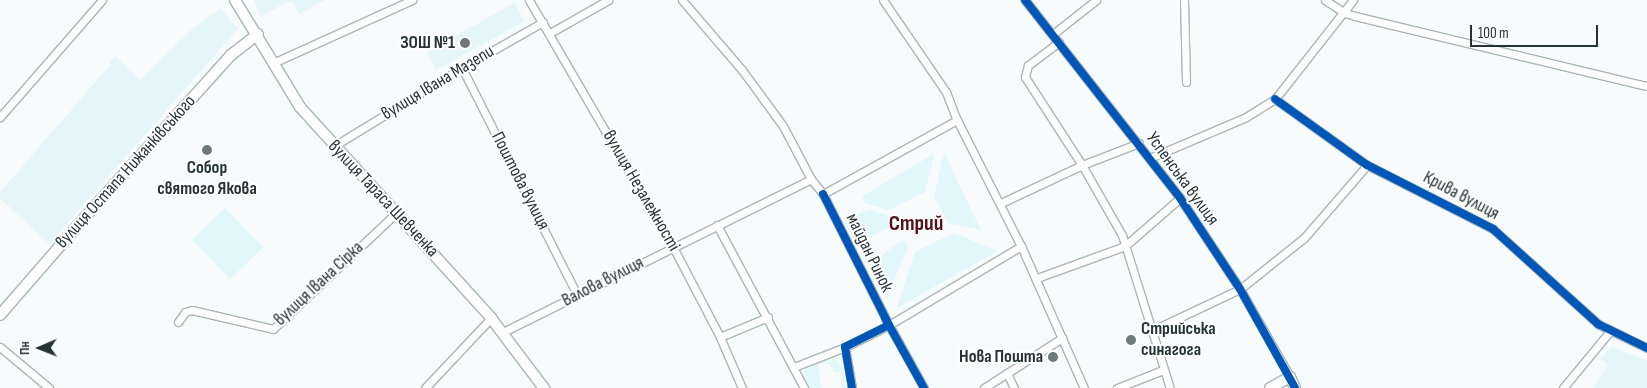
<!DOCTYPE html>
<meta charset="utf-8">
<style>
body{margin:0}
#map{position:relative;width:1647px;height:388px;overflow:hidden;background:#f7fbfb;font-family:"Sofia Sans Condensed",sans-serif}
div>[style]{position:absolute}
.built>*{inset:0;background:#e5f6f8}
.green>*{inset:0;background:#e2f7f9}
.roads{filter:drop-shadow(1px 0 #acb5b6) drop-shadow(-1px 0 #acb5b6) drop-shadow(0 1px #acb5b6) drop-shadow(0 -1px #acb5b6)}
.street>*{height:7px;margin:-3.5px;padding:0 3.5px;transform-origin:3.5px;border-radius:3.5px;background:#fefefe}
.secondary>*{height:10px;margin:-5px;padding:0 5px;transform-origin:5px;border-radius:5px;background:#fefefe}
.cycleway>*{height:8px;margin:-4px;padding:0 4px;transform-origin:4px;border-radius:4px;background:#0057b8}
.dots>*{width:14px;height:14px;translate:-50% -50%;box-sizing:border-box;border:2px solid #fff;border-radius:50%}
span{translate:-50% -50%;white-space:nowrap;text-align:center;line-height:1.15;-webkit-text-stroke:4px #fff;paint-order:stroke}
.poi-label{font-size:18px;color:#243334;font-weight:700}
.right{translate:-100% -50%;text-align:right}
.left{translate:0 -50%;text-align:left}
.street-label{font-size:18px;color:#243334}
.district-label{font-size:22px;color:#55101e;font-weight:700}
.north{position:absolute;left:15px;top:323px;width:50px;height:50px;-webkit-text-stroke:4px #fff;paint-order:stroke;rotate:269deg;font-size:14px;font-weight:700;line-height:20px;text-align:center;color:#243334}
.north::after{content:'';display:block;margin:auto;width:18px;height:22px;background:#243334;clip-path:polygon(50% 0,100% 100%,50% 72%,0 100%)}
.scale{position:absolute;left:1470px;top:25px;width:128px;height:22px;box-sizing:border-box;border:2px solid #243334;border-top:0;padding-left:6px;font-size:15px;line-height:18px;white-space:nowrap;color:#243334;-webkit-text-stroke:4px #fff;paint-order:stroke}
</style>
<div id="map">
<div class="built">
<i style="clip-path:polygon(254px 0,325px 0,299px 14px,293px 1px,290px 3px,288px 1px,261px 17px)"></i>
<i style="clip-path:polygon(514px 3px,525px 21px,436px 70px,427px 52px)"></i>
<i style="clip-path:polygon(221px 8px,238px 29px,49px 244px,0 198px,0 192px,111px 64px,109px 62px,115px 56px,140px 80px,192px 29px)"></i>
<i style="clip-path:polygon(1612px 347px,1647px 361px,1647px 388px,1593px 388px,1608px 365px,1600px 358px)"></i>
</div>
<div class="green">
<i style="clip-path:polygon(944px 153px,981px 230px,948px 223px,934px 196px)"></i>
<i style="clip-path:polygon(934px 154px,925px 192px,889px 210px,864px 203px,862px 196px)"></i>
<i style="clip-path:polygon(225px 208px,263px 247px,230px 279px,192px 240px)"></i>
<i style="clip-path:polygon(869px 209px,894px 218px,896px 224px,856px 243px,844px 222px)"></i>
<i style="clip-path:polygon(954px 233px,998px 251px,897px 308px,915px 252px)"></i>
<i style="clip-path:polygon(904px 238px,908px 248px,886px 299px,870px 265px)"></i>
<i style="clip-path:polygon(829px 358px,836px 359px,842px 366px,846px 388px,842px 388px,840px 372px,834px 372px,829px 364px,822px 363px,818px 364px,821px 388px,809px 388px,803px 370px)"></i>
</div>
<div class="roads">
<div class="street">
<i style="left:529px;top:0;width:286px;rotate:59.8deg"></i>
<i style="left:673px;top:247px;width:102px;rotate:62.4deg"></i>
<i style="left:720px;top:337px;width:56px;rotate:66.7deg"></i>
<i style="left:682px;top:0;width:92px;rotate:49.4deg"></i>
<i style="left:742px;top:70px;width:69px;rotate:53.8deg"></i>
<i style="left:783px;top:126px;width:60px;rotate:62.2deg"></i>
<i style="left:811px;top:179px;width:19px;rotate:51deg"></i>
<i style="left:823px;top:194px;width:147px;rotate:63.3deg"></i>
<i style="left:889px;top:325px;width:72px;rotate:60.9deg"></i>
<i style="left:883px;top:0;width:112px;rotate:55.6deg"></i>
<i style="left:946px;top:92px;width:30px;rotate:69deg"></i>
<i style="left:957px;top:120px;width:141px;rotate:63.1deg"></i>
<i style="left:1021px;top:246px;width:155px;rotate:66.1deg"></i>
<i style="left:1025px;top:0;width:251px;rotate:51.9deg"></i>
<i style="left:1180px;top:198px;width:109px;rotate:56.6deg"></i>
<i style="left:1240px;top:289px;width:101px;rotate:60.4deg"></i>
<i style="left:1184px;top:0;width:82px;rotate:88.6deg"></i>
<i style="left:1325px;top:0;width:24px;rotate:33deg"></i>
<i style="left:1345px;top:13px;width:10px;rotate:17deg"></i>
<i style="left:1355px;top:16px;width:300px;rotate:13.5deg"></i>
<i style="left:550px;top:33px;width:67px;rotate:-29.6deg"></i>
<i style="left:1053px;top:34px;width:55px;rotate:-38.3deg"></i>
<i style="left:1059px;top:42px;width:39px;rotate:143deg"></i>
<i style="left:1028px;top:65px;width:12px;rotate:104deg"></i>
<i style="left:1025px;top:77px;width:105px;rotate:57.1deg"></i>
<i style="left:1082px;top:165px;width:81px;rotate:60.3deg"></i>
<i style="left:1122px;top:235px;width:160px;rotate:72.6deg"></i>
<i style="left:273px;top:63px;width:153px;rotate:-24.4deg"></i>
<i style="left:462px;top:68px;width:254px;rotate:63.1deg"></i>
<i style="left:1275px;top:99px;width:113px;rotate:35.7deg"></i>
<i style="left:1367px;top:165px;width:141px;rotate:26.9deg"></i>
<i style="left:1493px;top:229px;width:142px;rotate:42.1deg"></i>
<i style="left:1598px;top:324px;width:55px;rotate:26.1deg"></i>
<i style="left:0;top:117px;width:155px;rotate:-48.9deg"></i>
<i style="left:334px;top:146px;width:150px;rotate:-31.4deg"></i>
<i style="left:462px;top:68px;width:93px;rotate:-29.6deg"></i>
<i style="left:1150px;top:158px;width:104px;rotate:-23.1deg"></i>
<i style="left:1246px;top:117px;width:34px;rotate:-32deg"></i>
<i style="left:1275px;top:99px;width:126px;rotate:-51.8deg"></i>
<i style="left:823px;top:194px;width:153px;rotate:-28.9deg"></i>
<i style="left:1001px;top:203px;width:89px;rotate:-25.1deg"></i>
<i style="left:1082px;top:165px;width:61px;rotate:-21.1deg"></i>
<i style="left:717px;top:225px;width:185px;rotate:61.9deg"></i>
<i style="left:1037px;top:278px;width:94px;rotate:-20deg"></i>
<i style="left:1125px;top:246px;width:73px;rotate:-41.1deg"></i>
<i style="left:178px;top:322px;width:12px;rotate:-55deg"></i>
<i style="left:185px;top:312px;width:7px;rotate:-16deg"></i>
<i style="left:192px;top:310px;width:83px;rotate:13.2deg"></i>
<i style="left:273px;top:329px;width:170px;rotate:-43.3deg"></i>
<i style="left:1151px;top:331px;width:98px;rotate:-25.3deg"></i>
<i style="left:1240px;top:289px;width:82px;rotate:-38.6deg"></i>
<i style="left:1304px;top:238px;width:96px;rotate:-49.2deg"></i>
<i style="left:503px;top:332px;width:344px;rotate:-26.4deg"></i>
<i style="left:720px;top:337px;width:52px;rotate:-22.6deg"></i>
<i style="left:0;top:347px;width:64px;rotate:39.9deg"></i>
<i style="left:845px;top:347px;width:42px;rotate:80.3deg"></i>
<i style="left:794px;top:367px;width:55px;rotate:-21.4deg"></i>
<i style="left:845px;top:347px;width:49px;rotate:-26.6deg"></i>
<i style="left:889px;top:325px;width:154px;rotate:-30.9deg"></i>
<i style="left:1007px;top:373px;width:17px;rotate:65deg"></i>
<i style="left:425px;top:388px;width:96px;rotate:-46.7deg"></i>
<i style="left:984px;top:388px;width:93px;rotate:-32.7deg"></i>
<i style="left:1117px;top:388px;width:49px;rotate:-21.4deg"></i>
<i style="left:1563px;top:388px;width:74px;rotate:-50.5deg"></i>
</div>
<div class="secondary">
<i style="left:235px;top:0;width:125px;rotate:58.7deg"></i>
<i style="left:300px;top:107px;width:285px;rotate:47.8deg"></i>
<i style="left:491px;top:318px;width:88px;rotate:52.9deg"></i>
<i style="left:0;top:315px;width:131px;rotate:-49deg"></i>
<i style="left:86px;top:216px;width:217px;rotate:-48deg"></i>
<i style="left:231px;top:55px;width:34px;rotate:-38deg"></i>
<i style="left:1270px;top:388px;width:23px;rotate:-29deg"></i>
<i style="left:1290px;top:377px;width:12px;rotate:66deg"></i>
</div>
</div>
<div class="cycleway">
<i style="left:1025px;top:0;width:251px;rotate:51.9deg"></i>
<i style="left:1180px;top:198px;width:109px;rotate:56.6deg"></i>
<i style="left:1240px;top:289px;width:113px;rotate:60.9deg"></i>
<i style="left:1275px;top:99px;width:113px;rotate:35.7deg"></i>
<i style="left:1367px;top:165px;width:141px;rotate:26.9deg"></i>
<i style="left:1493px;top:229px;width:142px;rotate:42.1deg"></i>
<i style="left:1598px;top:324px;width:55px;rotate:26.1deg"></i>
<i style="left:823px;top:194px;width:147px;rotate:63.3deg"></i>
<i style="left:889px;top:325px;width:49px;rotate:153.4deg"></i>
<i style="left:845px;top:347px;width:42px;rotate:80.3deg"></i>
<i style="left:885px;top:318px;width:80px;rotate:60.9deg"></i>
</div>
<div class="dots">
<i style="left:465px;top:43px;background:#6e797a"></i>
<i style="left:207px;top:150px;background:#6e797a"></i>
<i style="left:1131px;top:340px;background:#6e797a"></i>
<i style="left:1053px;top:357px;background:#6e797a"></i>
</div>
<div class="poi-label">
<span class="right" style="left:455px;top:43px">ЗОШ №1</span>
<span style="left:207px;top:179px">Собор<br>святого Якова</span>
<span class="left" style="left:1141px;top:340px">Стрийська<br>синагога</span>
<span class="right" style="left:1043px;top:357px">Нова Пошта</span>
</div>
<div class="street-label">
<span style="left:438px;top:83px;rotate:-31deg">вулиця Івана Мазепи</span>
<span style="left:126px;top:172px;rotate:-48deg">вулиця Остапа Нижанківського</span>
<span style="left:1182px;top:179px;rotate:54deg">Успенська вулиця</span>
<span style="left:520px;top:181px;rotate:63deg">Поштова вулиця</span>
<span style="left:641px;top:191px;rotate:60deg">вулиця Незалежності</span>
<span style="left:1461px;top:196px;rotate:28deg">Крива вулиця</span>
<span style="left:383px;top:199px;rotate:47deg">вулиця Тараса Шевченка</span>
<span style="left:869px;top:253px;rotate:64deg">майдан Ринок</span>
<span style="left:603px;top:282px;rotate:-27deg">Валова вулиця</span>
<span style="left:319px;top:284px;rotate:-43deg">вулиця Івана Сірка</span>
</div>
<div class="district-label">
<span style="left:916px;top:224px">Стрий</span>
</div>
<div class="north">Пн</div>
<div class="scale">100 m</div>
</div>
